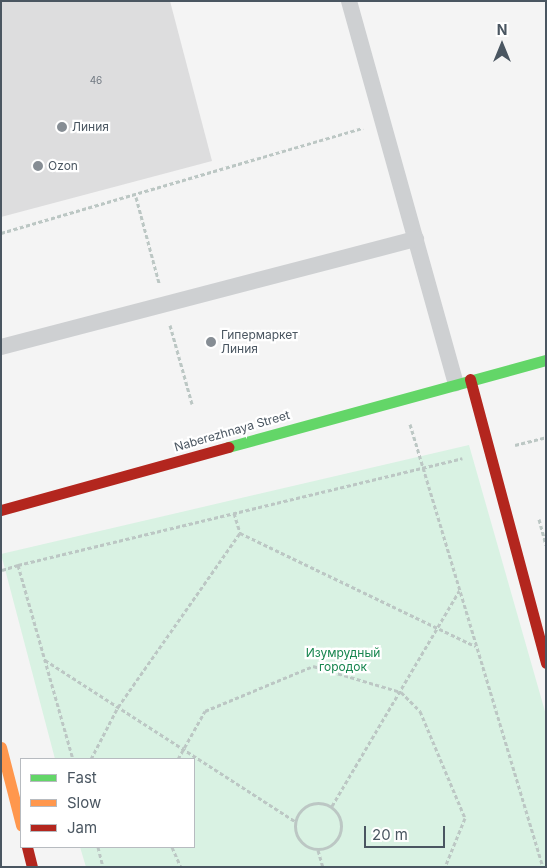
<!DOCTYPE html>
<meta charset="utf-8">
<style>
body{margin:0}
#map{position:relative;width:547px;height:868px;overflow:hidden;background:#f4f4f4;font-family:Inter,sans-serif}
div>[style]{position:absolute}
.green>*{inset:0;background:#d9f2e3}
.building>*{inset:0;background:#ddddde}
.path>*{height:3px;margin-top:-1.5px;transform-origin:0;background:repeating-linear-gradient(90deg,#bcc7c4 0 4px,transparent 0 6.5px)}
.path>.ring{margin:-1.5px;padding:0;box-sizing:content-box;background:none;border:3px solid #bcc7c4;border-radius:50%}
.lane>*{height:16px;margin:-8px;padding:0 8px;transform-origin:8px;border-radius:8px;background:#ced0d2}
.fast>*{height:11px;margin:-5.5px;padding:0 5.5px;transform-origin:5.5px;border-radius:5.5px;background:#63d668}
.slow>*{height:11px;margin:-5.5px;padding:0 5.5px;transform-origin:5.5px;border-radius:5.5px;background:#ff974d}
.jam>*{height:11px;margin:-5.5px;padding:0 5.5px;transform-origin:5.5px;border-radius:5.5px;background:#b3261e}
.dots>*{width:14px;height:14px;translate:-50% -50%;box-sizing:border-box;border:2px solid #fff;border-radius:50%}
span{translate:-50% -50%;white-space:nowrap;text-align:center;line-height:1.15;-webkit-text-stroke:4.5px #fff;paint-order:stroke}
.number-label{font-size:10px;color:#707881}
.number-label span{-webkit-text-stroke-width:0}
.poi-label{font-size:12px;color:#4a5661}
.left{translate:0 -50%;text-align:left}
.street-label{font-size:12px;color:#4a5661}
.park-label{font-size:12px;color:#17864f}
.frame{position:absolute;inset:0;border:2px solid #4a5661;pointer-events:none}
.legend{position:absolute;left:20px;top:758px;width:175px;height:90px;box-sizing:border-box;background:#fff;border:1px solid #b7bbc0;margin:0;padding:6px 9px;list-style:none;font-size:15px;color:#4a5661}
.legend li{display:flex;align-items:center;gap:10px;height:25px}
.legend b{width:25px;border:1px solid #b7bbc0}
.north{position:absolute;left:477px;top:20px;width:50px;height:50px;-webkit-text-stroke:4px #fff;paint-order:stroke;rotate:0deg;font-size:14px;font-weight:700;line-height:20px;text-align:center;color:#4a5661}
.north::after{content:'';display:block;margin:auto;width:18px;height:22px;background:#4a5661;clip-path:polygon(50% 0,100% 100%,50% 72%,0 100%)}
.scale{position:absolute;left:364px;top:826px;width:81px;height:22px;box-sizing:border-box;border:2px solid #4a5661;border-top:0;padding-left:6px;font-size:15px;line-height:18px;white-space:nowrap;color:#4a5661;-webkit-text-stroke:4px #fff;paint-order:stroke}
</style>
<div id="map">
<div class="green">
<i style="clip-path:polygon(469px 445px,546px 715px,546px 867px,86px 867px,80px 847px,194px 847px,194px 759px,55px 759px,1px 554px)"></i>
</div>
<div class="building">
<i style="clip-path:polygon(1px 1px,170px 1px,212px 161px,1px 217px)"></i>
</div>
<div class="path">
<i style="left:136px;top:197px;width:89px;rotate:75deg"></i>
<i style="left:1px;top:233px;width:377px;rotate:-16.2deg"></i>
<i style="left:170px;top:325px;width:82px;rotate:74.4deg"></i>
<i style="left:410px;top:424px;width:463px;rotate:73.3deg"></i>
<i style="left:515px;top:445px;width:32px;rotate:-14deg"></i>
<i style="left:234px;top:513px;width:21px;rotate:73deg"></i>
<i style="left:240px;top:533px;width:261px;rotate:25.7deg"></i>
<i style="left:539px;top:519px;width:27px;rotate:75deg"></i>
<i style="left:18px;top:565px;width:457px;rotate:-13.5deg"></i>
<i style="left:2px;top:570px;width:17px;rotate:-17deg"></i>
<i style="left:18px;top:565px;width:202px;rotate:74.2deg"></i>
<i style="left:45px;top:660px;width:297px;rotate:32.8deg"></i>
<i style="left:91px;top:759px;width:59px;rotate:-62.6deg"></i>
<i style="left:118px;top:707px;width:213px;rotate:-55deg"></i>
<i style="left:178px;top:759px;width:55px;rotate:-60.6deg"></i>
<i style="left:205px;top:711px;width:117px;rotate:-22.6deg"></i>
<i style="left:313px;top:666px;width:92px;rotate:16.5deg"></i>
<i style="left:401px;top:692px;width:27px;rotate:45deg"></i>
<i style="left:420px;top:711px;width:116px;rotate:67.2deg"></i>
<i style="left:465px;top:818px;width:53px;rotate:112.2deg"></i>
<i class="ring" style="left:295px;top:803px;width:43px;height:43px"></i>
<i style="left:332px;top:806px;width:250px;rotate:-59.4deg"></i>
<i style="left:98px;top:847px;width:21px;rotate:76deg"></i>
<i style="left:172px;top:847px;width:22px;rotate:66deg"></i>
<i style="left:318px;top:850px;width:18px;rotate:74deg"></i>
</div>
<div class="lane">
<i style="left:349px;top:1px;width:397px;rotate:74.4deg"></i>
<i style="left:1px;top:347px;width:429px;rotate:-14.6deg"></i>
</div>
<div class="fast">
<i style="left:228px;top:447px;width:330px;rotate:-15.3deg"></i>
</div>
<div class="slow">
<i style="left:1px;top:747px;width:81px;rotate:75.6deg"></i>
</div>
<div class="jam">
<i style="left:470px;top:379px;width:294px;rotate:75deg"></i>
<i style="left:1px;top:510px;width:236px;rotate:-15.5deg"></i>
<i style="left:27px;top:847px;width:21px;rotate:76deg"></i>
</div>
<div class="dots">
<i style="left:62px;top:127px;background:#868d94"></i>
<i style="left:38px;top:166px;background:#868d94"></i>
<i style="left:211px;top:342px;background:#868d94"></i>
</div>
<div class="number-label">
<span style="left:96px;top:81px">46</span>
</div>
<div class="poi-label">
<span class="left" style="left:72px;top:127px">Линия</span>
<span class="left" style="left:48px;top:166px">Ozon</span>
<span class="left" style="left:221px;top:342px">Гипермаркет<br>Линия</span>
</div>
<div class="street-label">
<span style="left:232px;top:431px;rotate:-16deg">Naberezhnaya Street</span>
</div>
<div class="park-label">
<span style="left:343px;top:660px">Изумрудный<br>городок</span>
</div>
<div class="frame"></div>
<ul class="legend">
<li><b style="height:6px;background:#63d668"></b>Fast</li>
<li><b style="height:6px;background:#ff974d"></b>Slow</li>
<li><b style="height:6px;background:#b3261e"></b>Jam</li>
</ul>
<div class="north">N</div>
<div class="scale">20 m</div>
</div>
